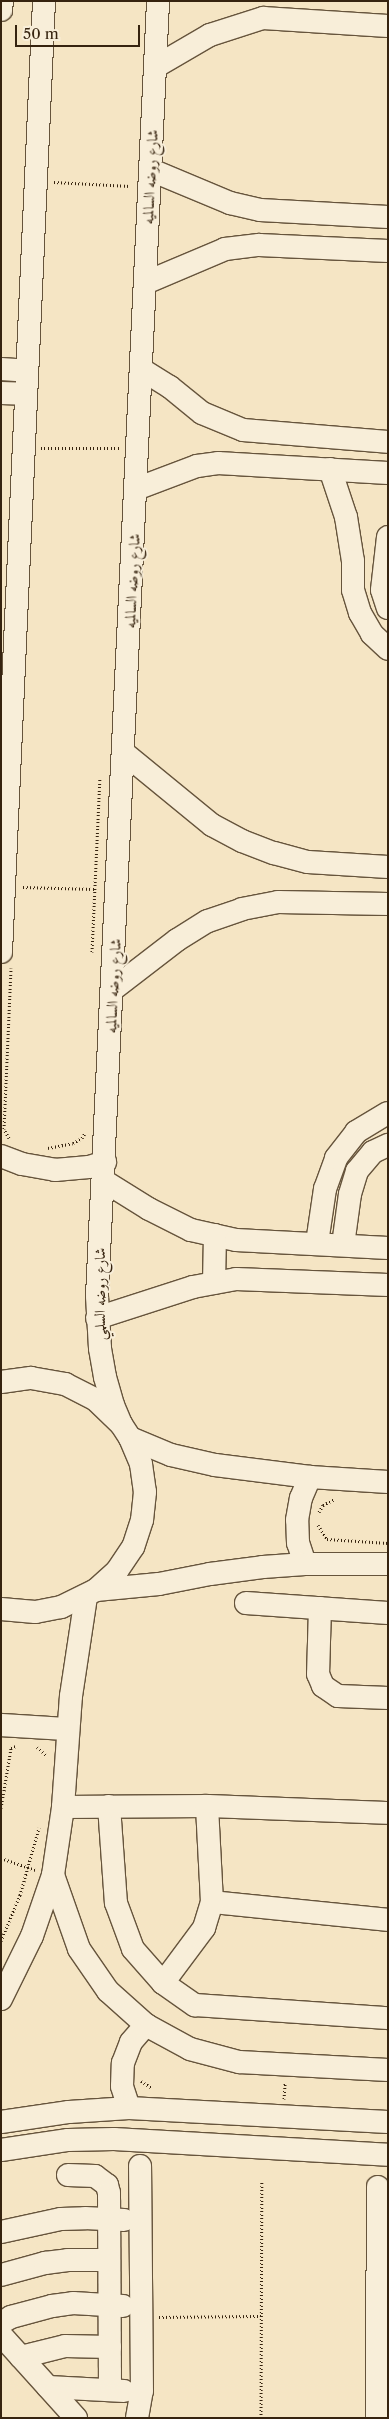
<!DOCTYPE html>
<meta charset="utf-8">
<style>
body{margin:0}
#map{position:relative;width:389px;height:2419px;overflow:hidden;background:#f5e5c4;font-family:"Libre Caslon Text",Amiri,serif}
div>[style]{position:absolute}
.path>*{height:3px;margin-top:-1.5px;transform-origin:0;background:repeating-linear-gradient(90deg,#36230f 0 1px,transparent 0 3.5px)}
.roads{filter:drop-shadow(1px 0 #66543c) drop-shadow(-1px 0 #66543c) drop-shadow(0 1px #66543c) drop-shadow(0 -1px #66543c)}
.minor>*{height:22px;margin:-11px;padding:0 11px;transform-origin:11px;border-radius:11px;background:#f8eed9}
span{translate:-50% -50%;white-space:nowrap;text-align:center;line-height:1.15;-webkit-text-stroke:4px #f8eed9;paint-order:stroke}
.street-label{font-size:15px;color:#36230f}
.frame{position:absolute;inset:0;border:2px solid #36230f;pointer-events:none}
.scale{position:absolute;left:15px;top:25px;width:125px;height:22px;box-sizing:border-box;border:2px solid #36230f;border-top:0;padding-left:6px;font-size:15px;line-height:18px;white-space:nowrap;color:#36230f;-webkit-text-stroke:4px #f8eed9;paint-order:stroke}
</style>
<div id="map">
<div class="path">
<i style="left:54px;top:182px;width:76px;rotate:3deg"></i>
<i style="left:41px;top:448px;width:79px"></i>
<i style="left:23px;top:887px;width:71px;rotate:1.6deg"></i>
<i style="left:92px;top:952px;width:173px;rotate:-87.4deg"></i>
<i style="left:9px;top:1138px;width:10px;rotate:-119deg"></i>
<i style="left:4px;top:1129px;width:161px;rotate:-87.5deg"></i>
<i style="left:48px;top:1148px;width:25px;rotate:-11deg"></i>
<i style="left:73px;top:1143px;width:10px;rotate:-29deg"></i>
<i style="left:82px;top:1138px;width:6px;rotate:-59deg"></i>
<i style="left:319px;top:1512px;width:8px;rotate:-60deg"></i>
<i style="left:323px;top:1505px;width:13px;rotate:-27deg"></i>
<i style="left:318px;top:1525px;width:17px;rotate:57deg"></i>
<i style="left:327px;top:1539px;width:61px;rotate:3.8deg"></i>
<i style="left:37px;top:1747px;width:13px;rotate:42deg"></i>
<i style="left:1px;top:1808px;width:61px;rotate:-80.5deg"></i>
<i style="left:11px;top:1748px;width:5px;rotate:-22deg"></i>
<i style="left:1px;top:1858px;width:37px;rotate:19deg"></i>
<i style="left:1px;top:1941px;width:50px;rotate:-67.6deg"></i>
<i style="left:20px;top:1895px;width:70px;rotate:-74.2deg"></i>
<i style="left:141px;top:2081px;width:13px;rotate:32deg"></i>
<i style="left:284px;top:2099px;width:16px;rotate:-86deg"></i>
<i style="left:159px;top:2317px;width:102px;rotate:-0.6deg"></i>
<i style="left:261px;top:2418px;width:236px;rotate:-89.8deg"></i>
</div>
<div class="roads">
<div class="minor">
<i style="left:1px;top:10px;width:9px;rotate:-84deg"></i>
<i style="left:155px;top:67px;width:64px;rotate:-30.2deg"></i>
<i style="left:210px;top:35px;width:56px;rotate:-17.8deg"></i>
<i style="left:263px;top:18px;width:125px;rotate:3.7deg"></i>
<i style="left:151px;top:170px;width:86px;rotate:22.7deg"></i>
<i style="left:230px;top:203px;width:31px;rotate:13deg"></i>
<i style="left:260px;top:210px;width:128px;rotate:3.1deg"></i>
<i style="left:145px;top:283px;width:87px;rotate:-23deg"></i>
<i style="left:225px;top:249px;width:34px;rotate:-7deg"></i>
<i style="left:259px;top:245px;width:129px;rotate:2.7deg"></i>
<i style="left:1px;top:369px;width:26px;rotate:4deg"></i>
<i style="left:141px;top:369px;width:34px;rotate:32deg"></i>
<i style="left:170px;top:387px;width:41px;rotate:39.1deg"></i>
<i style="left:202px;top:413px;width:44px;rotate:22.5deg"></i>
<i style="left:243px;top:430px;width:145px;rotate:4.7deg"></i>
<i style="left:1px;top:393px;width:24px;rotate:2deg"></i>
<i style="left:330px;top:469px;width:51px;rotate:71.6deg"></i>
<i style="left:346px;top:517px;width:45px;rotate:81deg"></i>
<i style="left:353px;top:561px;width:29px;rotate:90deg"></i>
<i style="left:353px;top:590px;width:24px;rotate:73deg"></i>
<i style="left:360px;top:613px;width:24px;rotate:60deg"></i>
<i style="left:372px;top:634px;width:22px;rotate:43deg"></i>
<i style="left:136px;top:489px;width:65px;rotate:-20.7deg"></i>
<i style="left:197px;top:466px;width:21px;rotate:-8deg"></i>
<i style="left:218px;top:463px;width:170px;rotate:3.4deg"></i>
<i style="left:388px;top:537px;width:53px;rotate:96.5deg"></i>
<i style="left:382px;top:590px;width:19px;rotate:72deg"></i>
<i style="left:124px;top:753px;width:114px;rotate:39.3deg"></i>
<i style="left:212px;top:825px;width:34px;rotate:28deg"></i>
<i style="left:242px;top:841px;width:34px;rotate:21deg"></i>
<i style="left:274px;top:853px;width:35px;rotate:15deg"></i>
<i style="left:308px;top:862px;width:80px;rotate:3.6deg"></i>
<i style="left:1px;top:952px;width:952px;rotate:-87.41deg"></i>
<i style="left:112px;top:990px;width:82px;rotate:-37.6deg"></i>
<i style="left:177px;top:940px;width:36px;rotate:-32deg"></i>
<i style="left:208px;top:921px;width:36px;rotate:-19deg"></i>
<i style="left:242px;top:909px;width:37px;rotate:-11deg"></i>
<i style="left:278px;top:902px;width:110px;rotate:1deg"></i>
<i style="left:1px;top:1156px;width:22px;rotate:21deg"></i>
<i style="left:22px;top:1164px;width:34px;rotate:10deg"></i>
<i style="left:55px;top:1170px;width:34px;rotate:-5deg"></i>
<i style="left:89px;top:1167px;width:17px;rotate:-17deg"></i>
<i style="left:104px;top:1181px;width:53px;rotate:31.9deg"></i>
<i style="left:149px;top:1209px;width:47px;rotate:26.6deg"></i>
<i style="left:191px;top:1230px;width:46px;rotate:12.5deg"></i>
<i style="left:236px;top:1240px;width:152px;rotate:3deg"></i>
<i style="left:317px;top:1243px;width:55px;rotate:-81.6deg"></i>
<i style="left:325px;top:1189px;width:33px;rotate:-70deg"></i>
<i style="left:336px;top:1158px;width:33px;rotate:-52deg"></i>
<i style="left:356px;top:1132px;width:37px;rotate:-31deg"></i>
<i style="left:343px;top:1245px;width:51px;rotate:-82.2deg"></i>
<i style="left:350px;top:1194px;width:24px;rotate:-73deg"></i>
<i style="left:357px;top:1171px;width:25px;rotate:-50deg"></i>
<i style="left:373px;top:1152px;width:17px;rotate:-25deg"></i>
<i style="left:214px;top:1283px;width:48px;rotate:-88.8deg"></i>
<i style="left:97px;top:1318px;width:101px;rotate:-17.9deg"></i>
<i style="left:193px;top:1287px;width:44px;rotate:-10.5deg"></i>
<i style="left:236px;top:1279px;width:152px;rotate:2.3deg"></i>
<i style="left:1px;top:1382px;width:30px;rotate:-8deg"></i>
<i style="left:31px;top:1378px;width:35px;rotate:10deg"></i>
<i style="left:65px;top:1384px;width:35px;rotate:27deg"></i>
<i style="left:96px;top:1400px;width:35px;rotate:44deg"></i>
<i style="left:121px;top:1424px;width:17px;rotate:57deg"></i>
<i style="left:130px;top:1438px;width:28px;rotate:67deg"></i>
<i style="left:141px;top:1464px;width:28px;rotate:82deg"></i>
<i style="left:145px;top:1492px;width:28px;rotate:96deg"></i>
<i style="left:142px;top:1520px;width:28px;rotate:108deg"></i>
<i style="left:133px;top:1547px;width:29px;rotate:124deg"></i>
<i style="left:117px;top:1571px;width:28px;rotate:138deg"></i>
<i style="left:96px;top:1590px;width:39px;rotate:154deg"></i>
<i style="left:61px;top:1607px;width:26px;rotate:169deg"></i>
<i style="left:35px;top:1612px;width:34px;rotate:-175deg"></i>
<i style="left:121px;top:1424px;width:21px;rotate:-113deg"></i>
<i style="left:113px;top:1405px;width:29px;rotate:-106deg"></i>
<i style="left:105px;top:1377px;width:29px;rotate:-100deg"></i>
<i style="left:100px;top:1348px;width:52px;rotate:-93.3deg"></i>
<i style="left:97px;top:1296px;width:1296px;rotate:-87.3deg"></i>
<i style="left:130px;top:1438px;width:44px;rotate:22.5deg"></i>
<i style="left:171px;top:1455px;width:45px;rotate:12.8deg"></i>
<i style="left:215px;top:1465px;width:96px;rotate:7.2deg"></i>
<i style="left:310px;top:1477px;width:78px;rotate:3.7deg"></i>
<i style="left:305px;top:1564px;width:22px;rotate:-108deg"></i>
<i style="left:298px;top:1543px;width:23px;rotate:-92deg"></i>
<i style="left:297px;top:1520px;width:22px;rotate:-80deg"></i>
<i style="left:301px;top:1498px;width:23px;rotate:-67deg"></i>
<i style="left:96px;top:1590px;width:63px;rotate:-5.4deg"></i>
<i style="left:159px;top:1584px;width:52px;rotate:-11.1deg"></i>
<i style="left:210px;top:1574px;width:53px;rotate:-7.5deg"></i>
<i style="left:263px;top:1567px;width:42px;rotate:-4.1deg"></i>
<i style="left:305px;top:1564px;width:83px"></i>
<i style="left:246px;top:1603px;width:142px;rotate:4deg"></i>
<i style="left:320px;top:1608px;width:66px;rotate:91.7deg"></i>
<i style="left:318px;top:1674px;width:13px;rotate:67deg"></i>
<i style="left:323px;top:1686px;width:18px;rotate:34deg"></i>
<i style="left:338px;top:1696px;width:50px;rotate:2.3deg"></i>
<i style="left:1px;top:1725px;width:66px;rotate:3.5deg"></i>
<i style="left:109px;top:1806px;width:97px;rotate:85.9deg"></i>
<i style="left:116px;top:1903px;width:49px;rotate:69.7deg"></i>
<i style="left:133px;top:1949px;width:45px;rotate:48.6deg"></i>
<i style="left:163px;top:1983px;width:39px;rotate:35deg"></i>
<i style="left:195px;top:2005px;width:193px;rotate:3.9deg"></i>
<i style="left:63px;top:1807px;width:144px;rotate:-0.4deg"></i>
<i style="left:207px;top:1806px;width:181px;rotate:2.2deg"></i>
<i style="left:53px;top:1875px;width:78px;rotate:70.6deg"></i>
<i style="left:79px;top:1949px;width:51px;rotate:55.4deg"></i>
<i style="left:108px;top:1991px;width:51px;rotate:41.8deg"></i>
<i style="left:146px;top:2025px;width:50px;rotate:28.6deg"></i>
<i style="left:190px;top:2049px;width:51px;rotate:14.9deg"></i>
<i style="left:239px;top:2062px;width:149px;rotate:3.1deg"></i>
<i style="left:212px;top:1902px;width:177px;rotate:5.8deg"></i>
<i style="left:163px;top:1983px;width:69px;rotate:-53.3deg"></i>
<i style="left:204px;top:1928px;width:27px;rotate:-73deg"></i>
<i style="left:212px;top:1902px;width:96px;rotate:-93deg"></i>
<i style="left:1px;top:1999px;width:70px;rotate:-63.8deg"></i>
<i style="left:32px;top:1936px;width:65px;rotate:-71deg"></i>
<i style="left:53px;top:1875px;width:69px;rotate:-81.6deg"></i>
<i style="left:63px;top:1807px;width:111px;rotate:-85.9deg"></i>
<i style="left:71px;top:1696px;width:100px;rotate:-81.4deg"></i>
<i style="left:129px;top:2108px;width:23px;rotate:-108deg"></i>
<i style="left:122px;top:2086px;width:23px;rotate:-88deg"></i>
<i style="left:123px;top:2063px;width:22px;rotate:-69deg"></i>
<i style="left:131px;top:2042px;width:23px;rotate:-49deg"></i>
<i style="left:1px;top:2122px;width:69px;rotate:-8.4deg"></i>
<i style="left:69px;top:2112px;width:60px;rotate:-3.8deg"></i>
<i style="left:129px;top:2108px;width:259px;rotate:3.1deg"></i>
<i style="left:1px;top:2150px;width:68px;rotate:-8.5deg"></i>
<i style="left:68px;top:2140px;width:46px;rotate:-1.2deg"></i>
<i style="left:114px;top:2139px;width:274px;rotate:3.3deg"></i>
<i style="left:68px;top:2175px;width:27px;rotate:2deg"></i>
<i style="left:95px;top:2176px;width:15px;rotate:37deg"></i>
<i style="left:107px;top:2185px;width:8px;rotate:76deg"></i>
<i style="left:109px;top:2193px;width:197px;rotate:89.7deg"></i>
<i style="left:1px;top:2232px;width:61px;rotate:-12.2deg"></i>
<i style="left:61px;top:2219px;width:24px;rotate:-2deg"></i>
<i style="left:85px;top:2218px;width:39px;rotate:3deg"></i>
<i style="left:1px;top:2275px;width:46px;rotate:-15.3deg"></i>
<i style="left:45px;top:2263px;width:23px;rotate:-7deg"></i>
<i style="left:68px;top:2260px;width:41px"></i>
<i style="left:1px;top:2323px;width:12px;rotate:-31deg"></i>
<i style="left:11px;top:2317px;width:42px;rotate:-15deg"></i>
<i style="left:52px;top:2306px;width:21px;rotate:-8deg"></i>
<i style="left:73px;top:2303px;width:50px;rotate:3.4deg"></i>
<i style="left:1px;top:2335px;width:112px;rotate:47.9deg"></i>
<i style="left:21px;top:2357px;width:45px;rotate:-14deg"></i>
<i style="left:65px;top:2346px;width:45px;rotate:1.3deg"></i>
<i style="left:48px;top:2387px;width:76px;rotate:3deg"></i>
<i style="left:137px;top:2418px;width:27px;rotate:-80deg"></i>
<i style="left:142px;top:2391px;width:225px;rotate:-90.5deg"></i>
<i style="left:377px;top:2418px;width:231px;rotate:-89.8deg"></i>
</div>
</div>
<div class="street-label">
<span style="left:150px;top:177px;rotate:-87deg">شارع روضه السالميه</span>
<span style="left:132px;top:581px;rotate:-87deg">شارع روضه السالميه</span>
<span style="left:113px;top:986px;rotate:-87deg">شارع روضه السالميه</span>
<span style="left:100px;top:1294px;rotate:-90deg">شارع روضه السلمي</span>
</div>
<div class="frame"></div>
<div class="scale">50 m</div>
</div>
